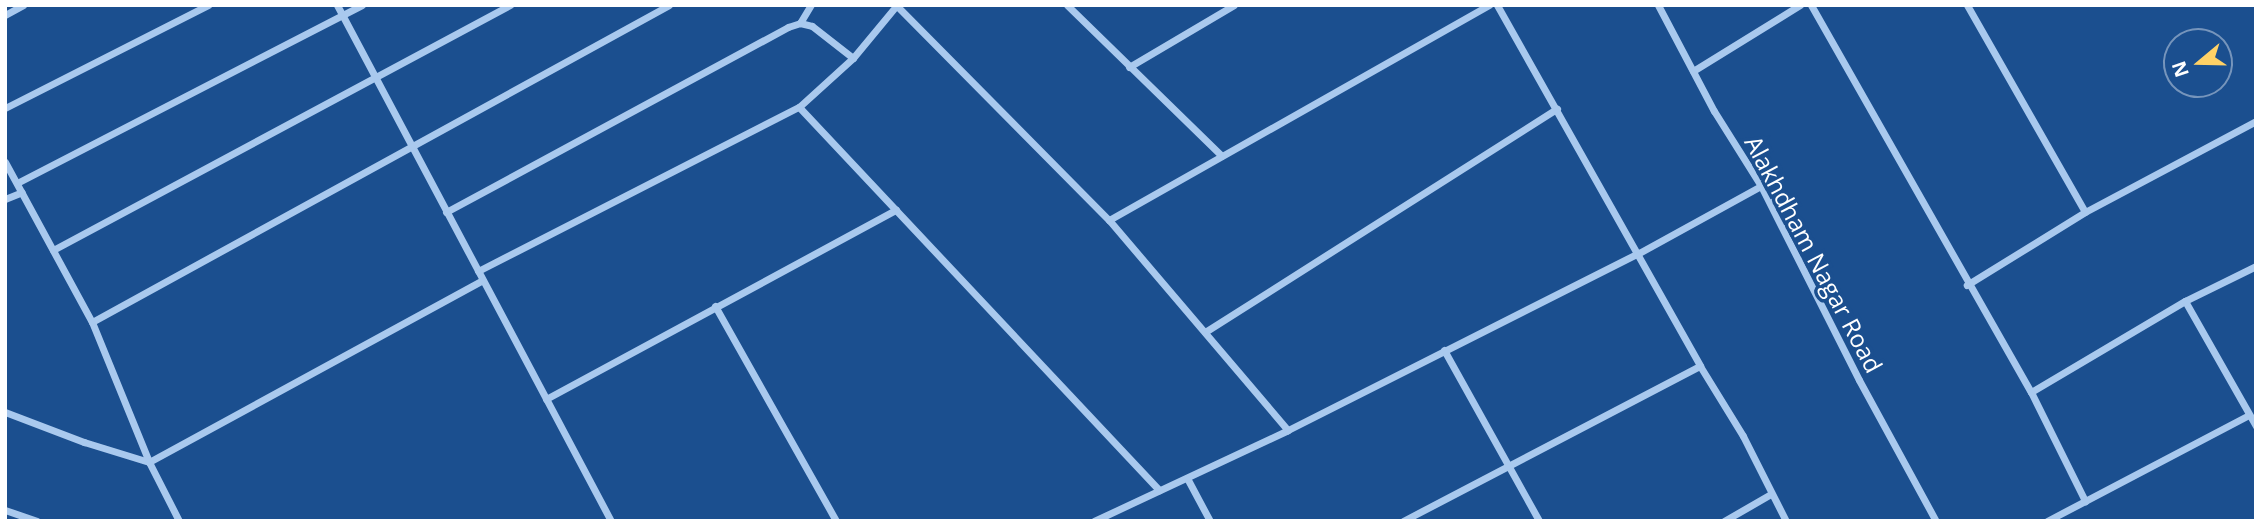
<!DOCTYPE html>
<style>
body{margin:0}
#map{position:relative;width:2261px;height:526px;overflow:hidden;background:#1b4f8f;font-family:"Open Sans",sans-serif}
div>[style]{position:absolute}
.street>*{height:7px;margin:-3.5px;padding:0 3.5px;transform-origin:3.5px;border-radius:3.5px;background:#a9c9ee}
span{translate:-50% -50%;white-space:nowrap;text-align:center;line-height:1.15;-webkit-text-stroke:7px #1b4f8f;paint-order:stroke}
.street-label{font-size:24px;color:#fff}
.frame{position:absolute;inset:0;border:7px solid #fff;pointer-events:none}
.north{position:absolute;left:2163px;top:28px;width:70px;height:70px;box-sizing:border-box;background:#1b4f8f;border:2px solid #7695bc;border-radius:50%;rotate:251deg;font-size:19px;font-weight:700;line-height:28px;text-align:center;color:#fff}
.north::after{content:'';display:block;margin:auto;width:24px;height:32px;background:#ffd166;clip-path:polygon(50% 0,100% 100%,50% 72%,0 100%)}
</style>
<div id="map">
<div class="street">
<i style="left:337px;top:5px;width:584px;rotate:62.03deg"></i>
<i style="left:896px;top:5px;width:303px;rotate:45.3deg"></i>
<i style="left:1109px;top:220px;width:437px;rotate:-29.5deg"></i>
<i style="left:1067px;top:5px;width:216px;rotate:44.3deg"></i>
<i style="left:1497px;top:5px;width:414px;rotate:60.6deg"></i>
<i style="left:1700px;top:366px;width:82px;rotate:58.4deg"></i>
<i style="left:1743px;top:436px;width:95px;rotate:63.2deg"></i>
<i style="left:1658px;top:5px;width:120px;rotate:62.2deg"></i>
<i style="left:1714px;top:111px;width:89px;rotate:57.9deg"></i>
<i style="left:1761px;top:186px;width:217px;rotate:63.2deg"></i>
<i style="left:1859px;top:380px;width:161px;rotate:61.4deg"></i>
<i style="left:1811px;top:5px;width:445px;rotate:60.4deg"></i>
<i style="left:2031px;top:392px;width:179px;rotate:-30.6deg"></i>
<i style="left:1967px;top:5px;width:238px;rotate:60.3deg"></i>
<i style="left:2085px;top:212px;width:139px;rotate:148.3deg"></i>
<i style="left:5px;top:15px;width:21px;rotate:-29deg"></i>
<i style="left:800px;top:23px;width:21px;rotate:-59deg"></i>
<i style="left:1129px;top:67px;width:122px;rotate:-30.6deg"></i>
<i style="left:1693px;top:71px;width:126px;rotate:-31.7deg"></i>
<i style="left:799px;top:107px;width:526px;rotate:46.77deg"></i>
<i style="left:5px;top:108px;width:228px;rotate:-26.9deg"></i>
<i style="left:5px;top:162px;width:182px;rotate:61.5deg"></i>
<i style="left:92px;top:322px;width:151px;rotate:67.8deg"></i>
<i style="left:149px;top:462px;width:66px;rotate:63deg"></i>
<i style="left:17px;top:183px;width:388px;rotate:-27.3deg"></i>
<i style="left:5px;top:199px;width:18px;rotate:-22deg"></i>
<i style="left:446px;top:212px;width:389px;rotate:-28.4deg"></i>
<i style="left:788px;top:27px;width:13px;rotate:-18deg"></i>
<i style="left:800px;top:23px;width:12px;rotate:14deg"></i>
<i style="left:812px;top:26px;width:52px;rotate:38deg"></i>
<i style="left:2085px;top:212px;width:194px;rotate:-28deg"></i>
<i style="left:1109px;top:220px;width:276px;rotate:49.6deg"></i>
<i style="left:53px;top:250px;width:519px;rotate:-28.2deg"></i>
<i style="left:2256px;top:266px;width:79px;rotate:153.8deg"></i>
<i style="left:2185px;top:301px;width:144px;rotate:60.4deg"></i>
<i style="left:478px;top:271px;width:360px;rotate:-27.1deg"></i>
<i style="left:799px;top:107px;width:73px;rotate:-42.2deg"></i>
<i style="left:853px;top:58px;width:67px;rotate:-50.4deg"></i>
<i style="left:715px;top:306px;width:247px;rotate:60.6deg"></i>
<i style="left:92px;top:322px;width:658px;rotate:-28.78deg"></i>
<i style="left:1205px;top:332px;width:417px;rotate:-32.4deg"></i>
<i style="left:1444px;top:350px;width:196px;rotate:60.9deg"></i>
<i style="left:2031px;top:392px;width:122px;rotate:63.6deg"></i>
<i style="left:546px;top:399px;width:398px;rotate:-28.4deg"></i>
<i style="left:5px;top:412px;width:85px;rotate:20.8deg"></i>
<i style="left:84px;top:442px;width:68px;rotate:17.1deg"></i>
<i style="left:149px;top:462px;width:380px;rotate:-28.6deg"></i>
<i style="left:1187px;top:478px;width:49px;rotate:61.9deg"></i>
<i style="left:5px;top:510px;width:34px;rotate:19deg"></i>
<i style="left:1094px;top:521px;width:214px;rotate:-25.1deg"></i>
<i style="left:1288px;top:430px;width:393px;rotate:-26.8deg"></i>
<i style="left:1639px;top:253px;width:139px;rotate:-28.8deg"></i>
<i style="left:1403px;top:521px;width:335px;rotate:-27.6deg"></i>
<i style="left:1724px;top:521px;width:54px;rotate:-29.9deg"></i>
<i style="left:2047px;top:521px;width:228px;rotate:-27.7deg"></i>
</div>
<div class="street-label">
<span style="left:1814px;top:254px;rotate:62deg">Alakhdham Nagar Road</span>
</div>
<div class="frame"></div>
<div class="north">N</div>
</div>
